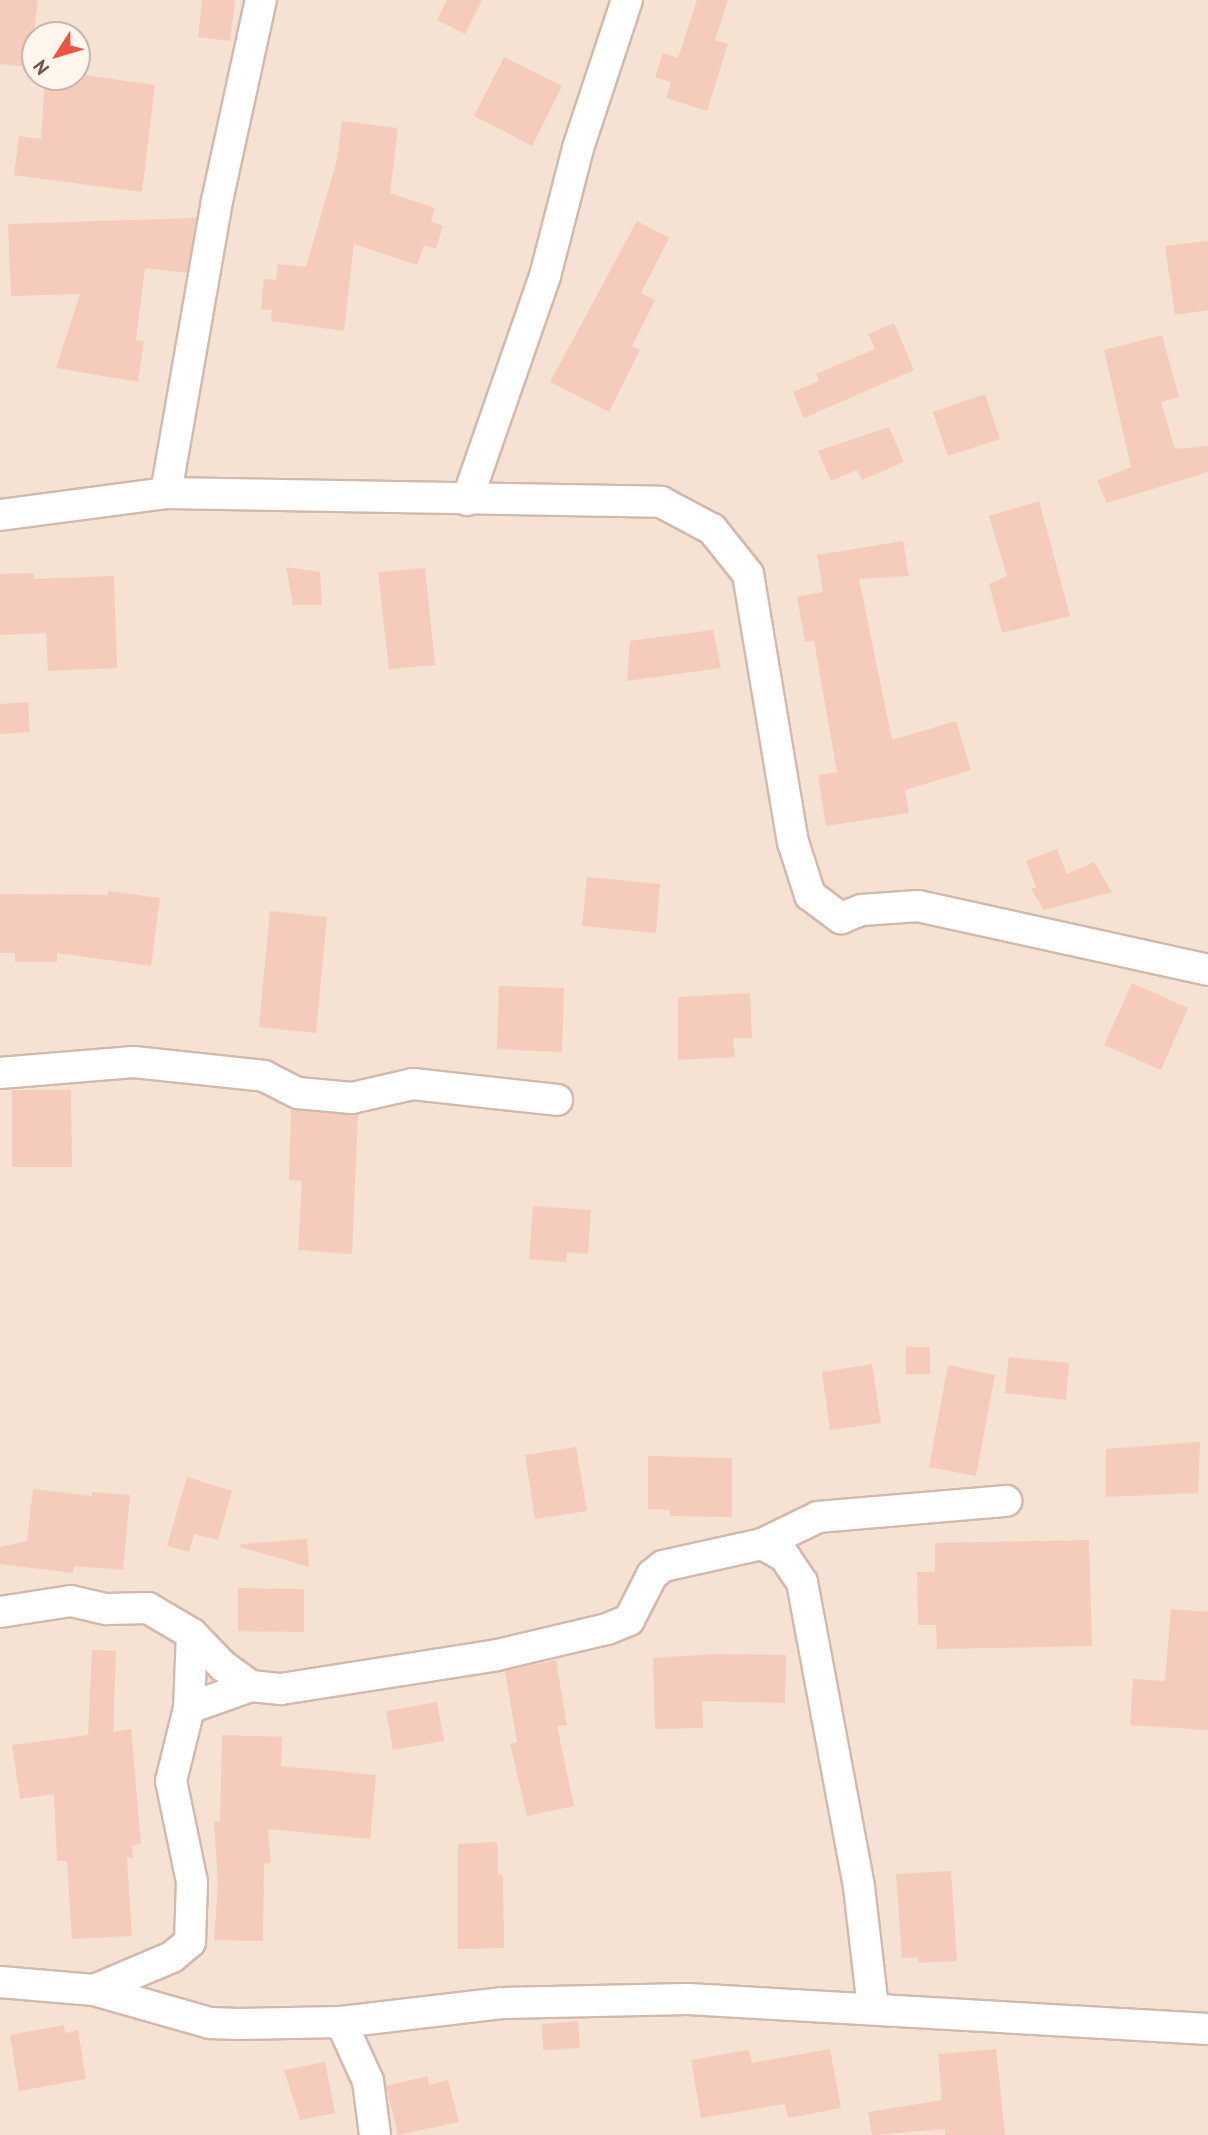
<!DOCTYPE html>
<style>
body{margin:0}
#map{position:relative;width:1208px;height:2135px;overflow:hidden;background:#fef1e6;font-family:"PT Sans",sans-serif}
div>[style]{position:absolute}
.residential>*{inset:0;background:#f6e2d3}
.building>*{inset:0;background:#f5cbbb}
.roads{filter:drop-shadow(2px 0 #d3b9ad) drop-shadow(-2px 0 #d3b9ad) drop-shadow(0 2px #d3b9ad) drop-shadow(0 -2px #d3b9ad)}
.minor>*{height:30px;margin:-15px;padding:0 15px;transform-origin:15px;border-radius:15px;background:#fff}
span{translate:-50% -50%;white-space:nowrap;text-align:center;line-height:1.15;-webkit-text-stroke:7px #fff6ed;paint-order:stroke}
.north{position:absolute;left:21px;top:21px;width:70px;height:70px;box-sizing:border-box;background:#fff6ed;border:2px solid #c9b5ab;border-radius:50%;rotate:233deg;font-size:19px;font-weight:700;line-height:28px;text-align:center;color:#795348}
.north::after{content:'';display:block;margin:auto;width:24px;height:32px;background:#ef5443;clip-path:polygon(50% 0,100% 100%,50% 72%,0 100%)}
</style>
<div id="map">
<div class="residential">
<i style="clip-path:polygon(evenodd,0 0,1208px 0,1208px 2135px,0 2135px,0 0,35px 35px,77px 35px,77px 77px,35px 77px,35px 35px)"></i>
</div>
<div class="building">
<i style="clip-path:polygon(0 0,38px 0,30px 67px,0 64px)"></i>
<i style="clip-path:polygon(202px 0,235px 0,230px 41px,198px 37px)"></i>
<i style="clip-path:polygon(447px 0,482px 0,465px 34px,437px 20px)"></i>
<i style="clip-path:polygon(697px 0,728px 0,715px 40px,728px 44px,707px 111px,666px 98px,671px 82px,655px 77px,663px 53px,678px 58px)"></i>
<i style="clip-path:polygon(504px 57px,562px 86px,532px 146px,474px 116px)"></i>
<i style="clip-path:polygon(77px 74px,155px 85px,142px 192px,14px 175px,19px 136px,41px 139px,45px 77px)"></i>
<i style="clip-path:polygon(342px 121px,398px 128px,390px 193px,435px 208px,431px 222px,443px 226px,436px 249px,424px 245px,417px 265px,354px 244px,344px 331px,271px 321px,272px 310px,261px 309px,264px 279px,276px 280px,278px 264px,306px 267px,337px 160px)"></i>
<i style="clip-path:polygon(196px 218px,187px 273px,145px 268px,136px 340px,144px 341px,138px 382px,56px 368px,80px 294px,11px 296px,8px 224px)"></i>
<i style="clip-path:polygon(637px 221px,669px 238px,641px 293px,655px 300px,632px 346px,640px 350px,609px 412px,550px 382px)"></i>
<i style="clip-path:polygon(1208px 241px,1208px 310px,1175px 315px,1165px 246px)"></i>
<i style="clip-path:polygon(894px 323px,914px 370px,804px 418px,793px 392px,819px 381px,816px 374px,875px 349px,868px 334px)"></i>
<i style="clip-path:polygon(1162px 335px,1179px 397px,1161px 402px,1175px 449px,1208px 446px,1208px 472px,1107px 503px,1097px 481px,1131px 467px,1104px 350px)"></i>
<i style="clip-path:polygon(985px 394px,1000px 439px,948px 456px,933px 412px)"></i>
<i style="clip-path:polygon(889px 427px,904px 462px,862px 480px,857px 470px,831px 481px,818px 451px)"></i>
<i style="clip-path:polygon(1039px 501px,1070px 616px,1002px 633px,989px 584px,1007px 576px,989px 516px)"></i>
<i style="clip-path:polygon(903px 541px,909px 576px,859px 579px,892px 740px,956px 721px,971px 770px,905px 790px,909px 813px,826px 826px,818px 775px,837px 772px,814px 641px,805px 642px,797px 597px,823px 592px,817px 555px)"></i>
<i style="clip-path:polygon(286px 567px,320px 572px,322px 605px,293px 605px)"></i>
<i style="clip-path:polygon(425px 568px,435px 665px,389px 669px,378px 572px)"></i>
<i style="clip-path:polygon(34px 573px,34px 579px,114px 576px,117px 668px,48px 671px,46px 633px,0 635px,0 574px)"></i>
<i style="clip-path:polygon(713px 630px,721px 668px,627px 681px,630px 641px)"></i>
<i style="clip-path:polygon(28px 702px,30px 732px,0 734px,0 704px)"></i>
<i style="clip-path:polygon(1057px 849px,1067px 874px,1094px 862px,1112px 892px,1044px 910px,1031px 889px,1036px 887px,1026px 861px)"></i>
<i style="clip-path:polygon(587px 877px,660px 884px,656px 933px,582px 926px)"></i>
<i style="clip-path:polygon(108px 891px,160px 898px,151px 966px,57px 953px,57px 962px,15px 962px,15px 953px,0 953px,0 894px,108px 895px)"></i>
<i style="clip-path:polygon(270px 911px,327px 917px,316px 1033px,259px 1027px)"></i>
<i style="clip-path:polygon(1132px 983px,1188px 1008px,1161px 1070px,1104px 1045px)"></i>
<i style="clip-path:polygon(499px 986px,564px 988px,562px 1052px,497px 1049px)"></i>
<i style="clip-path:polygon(750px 993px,752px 1038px,733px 1038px,735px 1057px,678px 1060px,678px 997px)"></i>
<i style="clip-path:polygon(12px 1090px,71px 1090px,72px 1167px,12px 1167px)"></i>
<i style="clip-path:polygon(291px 1109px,358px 1115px,352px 1254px,298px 1250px,302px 1181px,289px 1180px)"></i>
<i style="clip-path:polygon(533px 1206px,591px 1210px,588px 1254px,567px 1252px,566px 1262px,529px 1259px)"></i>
<i style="clip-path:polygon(906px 1347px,930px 1347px,930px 1374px,906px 1374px)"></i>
<i style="clip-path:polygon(1009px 1357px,1069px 1363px,1066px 1400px,1005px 1393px)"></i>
<i style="clip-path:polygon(872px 1364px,881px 1423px,830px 1430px,822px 1372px)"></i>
<i style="clip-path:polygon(948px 1365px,995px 1375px,976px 1476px,929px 1467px)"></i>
<i style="clip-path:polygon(1200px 1442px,1198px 1493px,1106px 1497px,1106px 1449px)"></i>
<i style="clip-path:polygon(576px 1447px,587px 1511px,535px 1519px,525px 1455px)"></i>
<i style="clip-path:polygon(648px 1456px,732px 1458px,732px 1517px,670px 1516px,670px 1510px,648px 1509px)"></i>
<i style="clip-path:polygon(187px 1477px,232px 1491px,218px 1540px,194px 1534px,189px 1552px,167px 1546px)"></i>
<i style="clip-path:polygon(33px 1489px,92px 1496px,92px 1492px,130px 1495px,123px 1570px,74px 1566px,73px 1573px,0 1564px,0 1547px,27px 1541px)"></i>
<i style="clip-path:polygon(307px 1539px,309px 1567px,240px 1547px,241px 1544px)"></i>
<i style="clip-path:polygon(1089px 1540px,1092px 1646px,937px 1649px,936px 1625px,918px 1625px,917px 1572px,935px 1572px,935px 1543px)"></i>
<i style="clip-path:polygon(238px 1588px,304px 1589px,304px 1632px,238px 1631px)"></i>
<i style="clip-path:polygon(1171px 1609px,1208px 1612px,1208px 1730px,1130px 1725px,1133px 1679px,1165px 1681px)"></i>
<i style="clip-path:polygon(92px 1650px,116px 1651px,113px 1732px,131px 1729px,141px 1844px,132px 1845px,133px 1858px,127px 1858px,132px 1936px,72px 1939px,67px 1861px,57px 1861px,54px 1794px,20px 1799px,12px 1745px,88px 1735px)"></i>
<i style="clip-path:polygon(716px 1654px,786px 1655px,785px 1703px,702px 1701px,703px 1728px,655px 1729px,653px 1658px)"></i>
<i style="clip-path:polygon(556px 1660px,567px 1725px,557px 1726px,574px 1806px,527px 1816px,510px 1744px,517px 1742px,505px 1671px)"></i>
<i style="clip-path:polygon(437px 1702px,444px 1741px,393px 1750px,386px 1711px)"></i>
<i style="clip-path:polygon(222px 1735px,282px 1737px,281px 1766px,376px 1775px,370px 1839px,268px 1829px,271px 1863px,264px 1864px,263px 1941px,214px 1940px,218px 1885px,214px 1821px,220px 1821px)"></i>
<i style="clip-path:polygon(497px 1842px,498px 1875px,503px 1875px,504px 1948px,458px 1949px,458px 1844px)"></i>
<i style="clip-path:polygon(951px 1871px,957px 1961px,918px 1963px,918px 1957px,902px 1958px,896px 1874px)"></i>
<i style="clip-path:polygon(578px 2021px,580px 2048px,543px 2050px,542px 2024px)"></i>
<i style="clip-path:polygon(64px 2025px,65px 2033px,78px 2030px,86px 2079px,19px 2091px,10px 2035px)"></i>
<i style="clip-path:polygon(830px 2049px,841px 2108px,788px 2118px,785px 2104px,701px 2118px,691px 2060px,749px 2050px,752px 2063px)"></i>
<i style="clip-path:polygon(996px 2049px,1005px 2135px,945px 2135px,945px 2129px,872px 2135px,868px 2112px,942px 2100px,938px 2054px)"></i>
<i style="clip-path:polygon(325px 2062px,335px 2113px,300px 2120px,284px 2070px)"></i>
<i style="clip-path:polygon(428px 2076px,429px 2085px,448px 2080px,459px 2122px,398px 2135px,386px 2086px)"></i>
</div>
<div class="roads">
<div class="minor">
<i style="left:166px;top:493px;width:296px;rotate:-80.1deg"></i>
<i style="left:217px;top:201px;width:206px;rotate:-77.7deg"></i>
<i style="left:467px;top:500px;width:237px;rotate:-70.8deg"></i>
<i style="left:545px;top:276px;width:132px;rotate:-75.5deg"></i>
<i style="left:578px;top:148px;width:156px;rotate:-71.7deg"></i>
<i style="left:0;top:515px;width:167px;rotate:-7.5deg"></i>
<i style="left:166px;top:493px;width:495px;rotate:1deg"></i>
<i style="left:661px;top:502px;width:58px;rotate:27.9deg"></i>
<i style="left:712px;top:529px;width:58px;rotate:51.3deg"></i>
<i style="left:748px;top:574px;width:272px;rotate:80.5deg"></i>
<i style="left:793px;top:842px;width:56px;rotate:72.2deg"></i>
<i style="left:810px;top:895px;width:39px;rotate:37deg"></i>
<i style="left:841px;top:918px;width:22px;rotate:-21deg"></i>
<i style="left:862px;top:910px;width:56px;rotate:-4.1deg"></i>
<i style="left:918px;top:906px;width:297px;rotate:12.4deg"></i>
<i style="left:0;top:1073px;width:134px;rotate:-4.7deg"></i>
<i style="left:134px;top:1062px;width:131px;rotate:6.1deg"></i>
<i style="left:264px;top:1076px;width:38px;rotate:27deg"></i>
<i style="left:298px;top:1093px;width:54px;rotate:5.3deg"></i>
<i style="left:352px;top:1098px;width:63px;rotate:-12.9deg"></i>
<i style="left:413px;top:1084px;width:145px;rotate:6.3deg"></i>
<i style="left:762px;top:1544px;width:26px;rotate:29deg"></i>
<i style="left:785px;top:1557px;width:30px;rotate:56deg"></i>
<i style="left:802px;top:1582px;width:310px;rotate:79.4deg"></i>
<i style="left:859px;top:1887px;width:122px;rotate:83.4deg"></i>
<i style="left:0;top:1612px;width:72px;rotate:-8.8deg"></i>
<i style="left:71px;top:1601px;width:37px;rotate:13deg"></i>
<i style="left:107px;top:1609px;width:41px;rotate:-1.4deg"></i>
<i style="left:148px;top:1608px;width:51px;rotate:30.6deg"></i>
<i style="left:192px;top:1634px;width:45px;rotate:45.9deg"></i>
<i style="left:223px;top:1666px;width:34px;rotate:36deg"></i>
<i style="left:189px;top:1708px;width:66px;rotate:-19.5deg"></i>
<i style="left:251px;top:1686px;width:30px;rotate:6deg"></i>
<i style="left:281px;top:1689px;width:219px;rotate:-8.9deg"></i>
<i style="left:497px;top:1655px;width:113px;rotate:-13.3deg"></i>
<i style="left:607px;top:1629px;width:24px;rotate:-22deg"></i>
<i style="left:629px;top:1620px;width:51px;rotate:-62.9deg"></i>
<i style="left:652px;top:1575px;width:14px;rotate:-39deg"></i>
<i style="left:663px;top:1566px;width:101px;rotate:-12.5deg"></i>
<i style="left:762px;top:1544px;width:62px;rotate:-25.7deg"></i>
<i style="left:818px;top:1517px;width:189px;rotate:-4.9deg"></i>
<i style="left:0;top:1982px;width:94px;rotate:4.9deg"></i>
<i style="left:94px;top:1990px;width:121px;rotate:15.9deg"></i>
<i style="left:210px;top:2023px;width:29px;rotate:2deg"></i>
<i style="left:239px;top:2024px;width:102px;rotate:-1.1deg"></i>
<i style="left:341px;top:2022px;width:162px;rotate:-6.7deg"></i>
<i style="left:502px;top:2003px;width:186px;rotate:-1.2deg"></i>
<i style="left:688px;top:1999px;width:521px;rotate:3.3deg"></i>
<i style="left:94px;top:1990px;width:85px;rotate:-22.9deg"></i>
<i style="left:172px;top:1957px;width:23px;rotate:-40deg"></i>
<i style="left:190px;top:1942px;width:60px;rotate:-88.1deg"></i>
<i style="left:192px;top:1882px;width:103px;rotate:-101.7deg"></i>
<i style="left:171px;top:1781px;width:75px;rotate:-76.1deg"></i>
<i style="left:189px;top:1708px;width:74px;rotate:-87.7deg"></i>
<i style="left:341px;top:2022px;width:65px;rotate:65.4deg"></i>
<i style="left:368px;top:2081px;width:54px;rotate:82.6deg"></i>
</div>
</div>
<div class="north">N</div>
</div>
